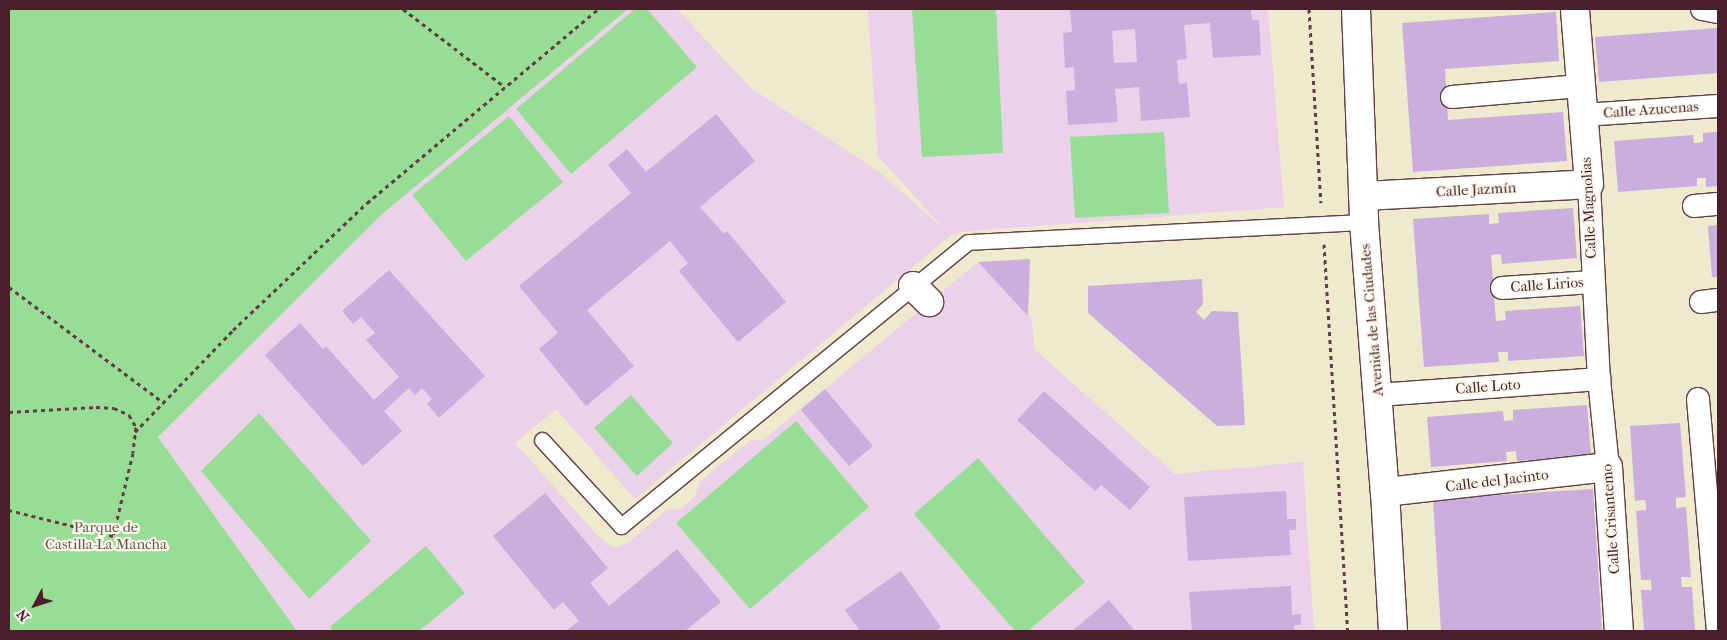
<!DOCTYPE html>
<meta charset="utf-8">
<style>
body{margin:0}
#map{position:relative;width:1727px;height:640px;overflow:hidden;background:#efe9cd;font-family:"IM FELL French Canon",serif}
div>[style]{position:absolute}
.built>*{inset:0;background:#ecd1ea}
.green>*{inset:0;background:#98dd95}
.building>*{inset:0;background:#caaedd}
.path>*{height:3px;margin-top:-1.5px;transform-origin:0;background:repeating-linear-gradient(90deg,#633d43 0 4px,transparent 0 8px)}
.roads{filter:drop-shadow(1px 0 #633d43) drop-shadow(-1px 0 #633d43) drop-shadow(0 1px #633d43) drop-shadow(0 -1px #633d43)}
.service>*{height:15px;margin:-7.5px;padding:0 7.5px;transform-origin:7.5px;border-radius:7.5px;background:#fff}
.pedestrian>*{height:22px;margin:-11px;padding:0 11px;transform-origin:11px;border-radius:11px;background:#fff}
.minor>*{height:28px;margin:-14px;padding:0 14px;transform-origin:14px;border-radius:14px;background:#fff}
.tertiary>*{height:28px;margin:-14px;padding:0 14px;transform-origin:14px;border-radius:14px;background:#fff}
span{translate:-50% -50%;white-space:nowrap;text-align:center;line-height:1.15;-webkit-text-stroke:4.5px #fbf7ec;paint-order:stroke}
.street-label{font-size:15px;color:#4a1f2b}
.park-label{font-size:15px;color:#61584b}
.frame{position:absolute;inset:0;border:10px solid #4a1f2b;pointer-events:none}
.north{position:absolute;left:10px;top:580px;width:50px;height:50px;-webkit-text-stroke:4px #fbf7ec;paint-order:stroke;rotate:230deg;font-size:14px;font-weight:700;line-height:20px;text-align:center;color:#4a1f2b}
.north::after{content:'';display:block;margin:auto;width:18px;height:22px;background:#4a1f2b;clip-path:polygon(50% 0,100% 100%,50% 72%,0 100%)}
</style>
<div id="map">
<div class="built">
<i style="clip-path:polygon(628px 9px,677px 9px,751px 88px,878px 171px,946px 231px,878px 156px,868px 9px,1268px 9px,1284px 207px,961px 232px,951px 235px,635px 499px,556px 409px,515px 443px,599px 537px,614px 548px,628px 543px,666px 510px,682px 508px,696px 495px,699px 482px,751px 440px,763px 440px,978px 262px,1032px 319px,1034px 349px,1175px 474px,1303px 462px,1314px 631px,297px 631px,158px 437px,381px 215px)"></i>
</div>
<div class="green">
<i style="clip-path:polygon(9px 9px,628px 9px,381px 215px,158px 437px,297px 631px,9px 631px)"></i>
<i style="clip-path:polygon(635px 9px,647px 9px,697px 67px,571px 174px,516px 109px)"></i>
<i style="clip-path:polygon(912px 9px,996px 9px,1003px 153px,922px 157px)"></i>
<i style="clip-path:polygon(509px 116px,563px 182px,466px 261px,412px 195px)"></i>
<i style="clip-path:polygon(1164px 132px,1169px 213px,1075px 218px,1070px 137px)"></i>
<i style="clip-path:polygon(631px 395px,673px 443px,637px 476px,594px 428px)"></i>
<i style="clip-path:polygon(259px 413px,371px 541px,309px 599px,201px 471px)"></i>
<i style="clip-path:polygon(796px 421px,869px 507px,750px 609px,676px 523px)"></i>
<i style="clip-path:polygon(978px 458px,1085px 582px,1028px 631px,1015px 631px,914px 514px)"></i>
<i style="clip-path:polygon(426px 546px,465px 593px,419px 631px,333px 631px,330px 627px)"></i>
</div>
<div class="building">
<i style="clip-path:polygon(evenodd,1070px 9px,1251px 9px,1252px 20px,1259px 20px,1261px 55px,1213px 58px,1210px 23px,1184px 25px,1187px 59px,1177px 60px,1179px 84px,1187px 83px,1190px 117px,1141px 121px,1139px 87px,1115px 89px,1118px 122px,1068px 125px,1066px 91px,1075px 90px,1074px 67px,1065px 68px,1063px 33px,1072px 32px,1070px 9px,1135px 29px,1137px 62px,1114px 63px,1112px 31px,1135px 29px)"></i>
<i style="clip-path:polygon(1556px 12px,1559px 61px,1445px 69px,1448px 120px,1563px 112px,1567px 161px,1413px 172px,1402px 23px)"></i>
<i style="clip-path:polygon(1718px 28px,1718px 73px,1599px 82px,1595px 37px)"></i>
<i style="clip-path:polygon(716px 114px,755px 161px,700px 207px,724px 234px,727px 231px,786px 302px,738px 342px,679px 271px,688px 263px,670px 241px,587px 310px,634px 366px,586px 406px,539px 349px,558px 333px,519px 286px,631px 193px,608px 165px,627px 149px,646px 172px)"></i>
<i style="clip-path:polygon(1718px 132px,1718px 186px,1706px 187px,1706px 178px,1697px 178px,1697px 186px,1618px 192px,1614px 141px,1693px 135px,1694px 143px,1698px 143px,1703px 142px,1703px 133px)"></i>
<i style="clip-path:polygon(1573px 208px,1577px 258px,1502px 264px,1501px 254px,1491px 255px,1496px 321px,1506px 320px,1505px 311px,1580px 306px,1584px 356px,1508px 361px,1508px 352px,1498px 352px,1499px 362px,1424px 367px,1413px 219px,1489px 214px,1489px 224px,1499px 223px,1498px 213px)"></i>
<i style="clip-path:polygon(1718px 225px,1718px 277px,1712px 277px,1708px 226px)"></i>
<i style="clip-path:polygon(1030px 259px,1028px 316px,978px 262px)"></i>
<i style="clip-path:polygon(389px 270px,485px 376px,439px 418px,427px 404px,432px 399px,422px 388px,415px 395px,409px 388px,384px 411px,402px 431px,363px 466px,265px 355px,300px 323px,323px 349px,326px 346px,374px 400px,399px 377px,366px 340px,375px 333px,361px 317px,353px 324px,342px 311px)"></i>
<i style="clip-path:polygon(1202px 279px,1203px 304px,1196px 312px,1204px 320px,1212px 311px,1238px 312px,1245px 425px,1217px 426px,1088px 313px,1088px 286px)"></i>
<i style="clip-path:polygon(825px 389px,873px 446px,849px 466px,801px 410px)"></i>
<i style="clip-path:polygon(1044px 391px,1150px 487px,1130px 510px,1101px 485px,1095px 491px,1017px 420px)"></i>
<i style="clip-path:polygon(1587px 405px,1591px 455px,1517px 461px,1516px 451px,1506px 452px,1507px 461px,1431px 467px,1427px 417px,1503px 411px,1504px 421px,1513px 420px,1513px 410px)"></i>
<i style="clip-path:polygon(1680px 423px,1686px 497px,1676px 498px,1676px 508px,1686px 507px,1691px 577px,1681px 577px,1682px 587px,1692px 587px,1695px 631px,1644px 631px,1641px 590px,1652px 590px,1651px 584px,1651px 580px,1641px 580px,1636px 511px,1646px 510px,1646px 505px,1645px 500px,1635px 501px,1630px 426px)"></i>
<i style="clip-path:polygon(1593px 489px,1602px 631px,1441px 631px,1433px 499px)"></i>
<i style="clip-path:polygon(1286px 491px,1287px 519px,1296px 519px,1296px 530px,1289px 530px,1291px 555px,1188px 561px,1184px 497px)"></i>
<i style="clip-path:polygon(545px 493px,608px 568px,590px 583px,609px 606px,677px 549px,721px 602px,685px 631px,566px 631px,579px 621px,563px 602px,554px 610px,493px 536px)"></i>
<i style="clip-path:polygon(901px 571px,941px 627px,936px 631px,860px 631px,845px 610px)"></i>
<i style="clip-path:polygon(1291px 586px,1292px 615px,1301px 614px,1301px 625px,1294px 625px,1295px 631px,1192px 631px,1189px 592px)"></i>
<i style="clip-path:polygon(1109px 600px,1135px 631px,1072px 631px)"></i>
</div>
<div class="path">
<i style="left:403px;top:9px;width:128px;rotate:37.4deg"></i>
<i style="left:1309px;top:9px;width:194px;rotate:86.5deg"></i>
<i style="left:1324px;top:244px;width:388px;rotate:86.5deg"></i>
<i style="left:9px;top:287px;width:194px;rotate:36.8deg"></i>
<i style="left:9px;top:412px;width:87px;rotate:-3.3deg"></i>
<i style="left:96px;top:407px;width:18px;rotate:3deg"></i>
<i style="left:114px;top:408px;width:17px;rotate:25deg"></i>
<i style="left:129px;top:415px;width:14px;rotate:60deg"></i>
<i style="left:136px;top:427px;width:26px;rotate:97deg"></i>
<i style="left:133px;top:453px;width:85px;rotate:103.5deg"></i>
<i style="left:113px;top:536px;width:107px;rotate:-166deg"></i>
<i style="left:135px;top:432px;width:141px;rotate:-46.1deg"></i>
<i style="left:233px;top:330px;width:185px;rotate:-43.5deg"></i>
<i style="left:367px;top:203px;width:302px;rotate:-40deg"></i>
</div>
<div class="roads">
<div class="service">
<i style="left:542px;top:440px;width:117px;rotate:47.4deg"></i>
<i style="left:621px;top:526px;width:448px;rotate:-39.3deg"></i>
<i style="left:968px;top:242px;width:397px;rotate:-2.9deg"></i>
</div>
<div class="pedestrian">
<i style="left:1702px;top:9px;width:16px;rotate:11deg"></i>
<i style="left:1452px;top:97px;width:128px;rotate:-4.9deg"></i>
<i style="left:1583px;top:115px;width:135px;rotate:-3.8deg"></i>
<i style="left:1589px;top:184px;width:195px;rotate:87.1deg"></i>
<i style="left:1599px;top:379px;width:88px;rotate:84.2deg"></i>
<i style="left:1694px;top:206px;width:24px;rotate:-5deg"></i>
<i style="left:1502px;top:288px;width:91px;rotate:-3.8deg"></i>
<i style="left:1701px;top:302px;width:17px;rotate:-7deg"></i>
<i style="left:1378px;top:395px;width:222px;rotate:-4.1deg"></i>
<i style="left:1698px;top:399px;width:232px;rotate:85.1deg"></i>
</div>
<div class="minor">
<i style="left:1363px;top:196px;width:226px;rotate:-3deg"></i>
<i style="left:1589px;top:184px;width:176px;rotate:-94.6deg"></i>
<i style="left:913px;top:286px;width:23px;rotate:45deg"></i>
<i style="left:1385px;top:492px;width:224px;rotate:-6.4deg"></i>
<i style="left:1608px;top:467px;width:164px;rotate:86.2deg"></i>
</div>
<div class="tertiary">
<i style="left:1356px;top:9px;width:213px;rotate:87.8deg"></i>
<i style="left:1364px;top:222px;width:271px;rotate:85.6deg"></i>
<i style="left:1385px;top:492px;width:139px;rotate:86.7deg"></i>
</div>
</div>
<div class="street-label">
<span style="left:1651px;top:110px;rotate:-4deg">Calle Azucenas</span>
<span style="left:1476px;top:190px;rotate:-3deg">Calle Jazmín</span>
<span style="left:1589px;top:208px;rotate:-93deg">Calle Magnolias</span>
<span style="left:1547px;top:285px;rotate:-4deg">Calle Lirios</span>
<span style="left:1372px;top:320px;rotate:-95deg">Avenida de las Ciudades</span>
<span style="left:1488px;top:387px;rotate:-4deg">Calle Loto</span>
<span style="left:1497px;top:481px;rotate:-7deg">Calle del Jacinto</span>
<span style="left:1611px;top:519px;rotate:-94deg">Calle Crisantemo</span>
</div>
<div class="park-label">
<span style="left:106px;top:536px">Parque de<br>Castilla-La Mancha</span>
</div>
<div class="frame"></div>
<div class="north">N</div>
</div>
